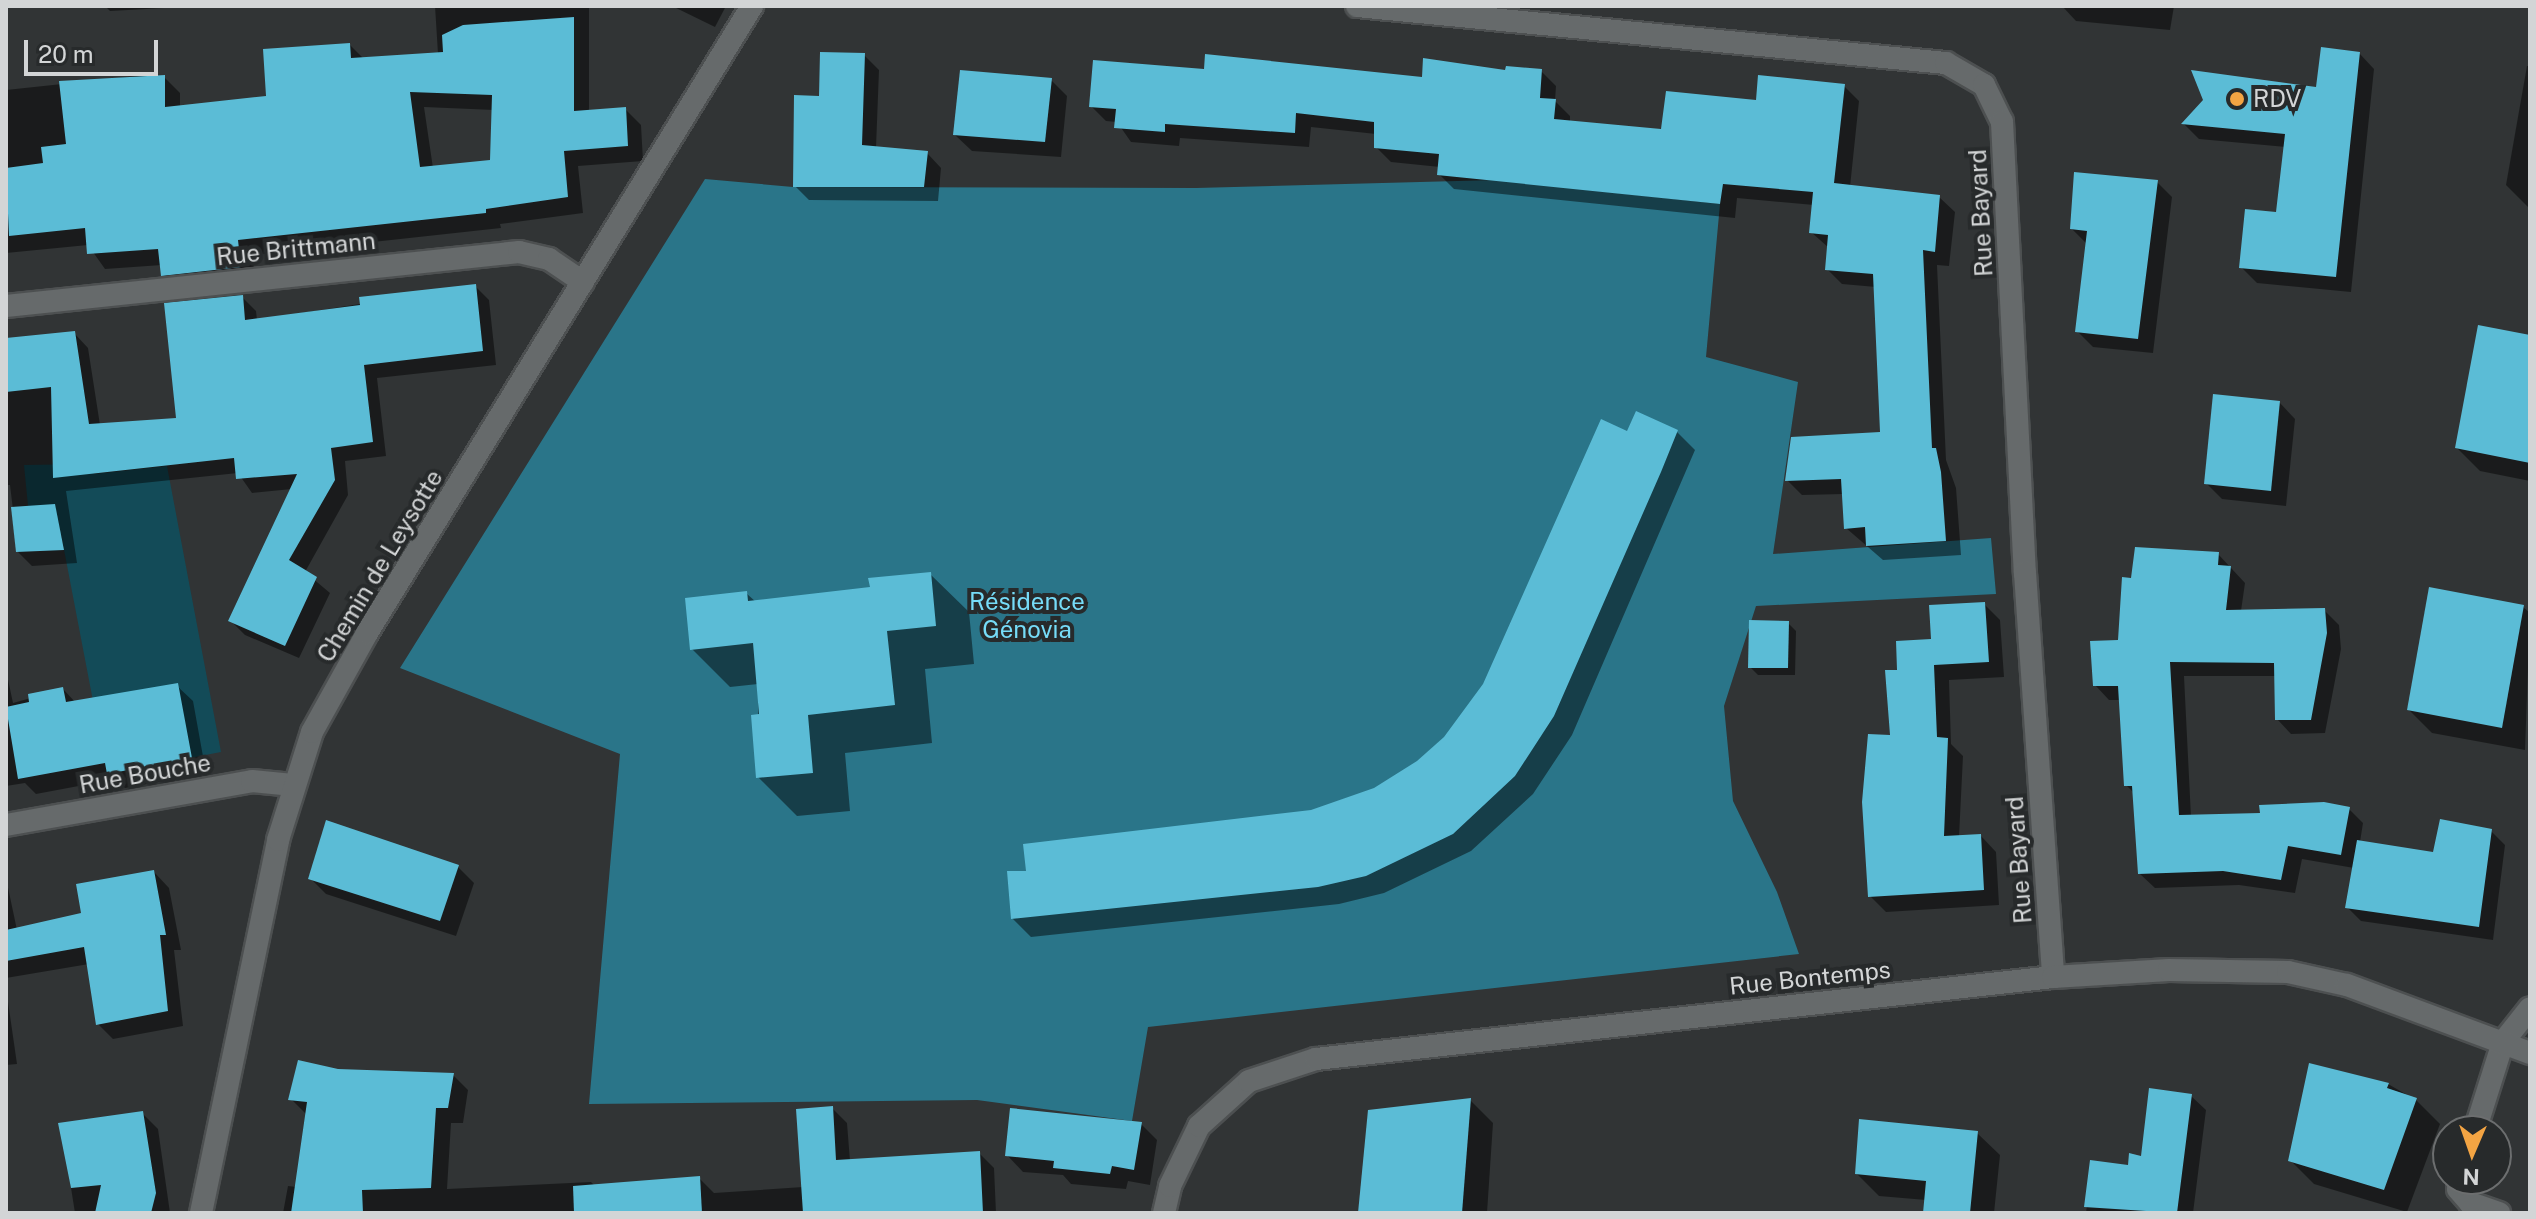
<!DOCTYPE html>
<meta charset="utf-8">
<style>
body{margin:0}
#map{position:relative;width:2536px;height:1219px;overflow:hidden;background:#313435;font-family:"Public Sans",sans-serif}
div>[style]{position:absolute}
.green>*{inset:0;background:#134b58}
.forest>*{inset:0;background:#2a7589}
.shadow>*{inset:0;background:#0007}
.building>*{inset:0;background:#5bbcd6}
.roads{filter:drop-shadow(2px 0 #4d5051) drop-shadow(-2px 0 #4d5051) drop-shadow(0 2px #4d5051) drop-shadow(0 -2px #4d5051)}
.minor>*{height:22px;margin:-11px;padding:0 11px;transform-origin:11px;border-radius:11px;background:#666a6b}
.tertiary>*{height:22px;margin:-11px;padding:0 11px;transform-origin:11px;border-radius:11px;background:#666a6b}
.dots>*{width:22px;height:22px;translate:-50% -50%;box-sizing:border-box;border:4px solid #272a2b;border-radius:50%}
span{translate:-50% -50%;white-space:nowrap;text-align:center;line-height:1.15;-webkit-text-stroke:8px #272a2b;paint-order:stroke}
.poi-label{font-size:24px;color:#d3d5d6}
.left{translate:0 -50%;text-align:left}
.street-label{font-size:24px;color:#d3d5d6}
.park-label{font-size:24px;color:#76dcf8}
.frame{position:absolute;inset:0;border:8px solid #d3d5d6;pointer-events:none}
.north{position:absolute;left:2432px;top:1115px;width:80px;height:80px;box-sizing:border-box;background:#272a2b;border:2px solid #6c6e6f;border-radius:50%;rotate:182deg;font-size:22px;font-weight:700;line-height:32px;text-align:center;color:#d3d5d6}
.north::after{content:'';display:block;margin:auto;width:28px;height:36px;background:#f3a443;clip-path:polygon(50% 0,100% 100%,50% 72%,0 100%)}
.scale{position:absolute;left:24px;top:40px;width:134px;height:36px;box-sizing:border-box;border:4px solid #d3d5d6;border-top:0;padding-left:10px;font-size:24px;line-height:28px;white-space:nowrap;color:#d3d5d6;-webkit-text-stroke:6px #272a2b;paint-order:stroke}
</style>
<div id="map">
<div class="green">
<i style="clip-path:polygon(93px 464px,94px 474px,167px 466px,221px 752px,107px 774px,61px 534px,31px 536px,24px 465px)"></i>
</div>
<div class="forest">
<i style="clip-path:polygon(705px 179px,793px 187px,1196px 188px,1495px 180px,1720px 204px,1706px 357px,1798px 382px,1773px 554px,1991px 538px,1996px 594px,1756px 606px,1724px 706px,1733px 801px,1777px 892px,1799px 954px,1148px 1027px,1132px 1121px,977px 1100px,589px 1104px,620px 754px,400px 668px)"></i>
</div>
<div class="shadow">
<i style="clip-path:polygon(105px 6px,200px 6px,110px 11px)"></i>
<i style="clip-path:polygon(evenodd,435px 6px,589px 6px,589px 112px,625px 109px,641px 125px,643px 161px,578px 166px,583px 213px,500px 224px,501px 228px,253px 255px,255px 283px,179px 291px,163px 275px,162px 265px,105px 269px,88px 245px,6px 253px,6px 90px,137px 76px,164px 77px,180px 93px,180px 107px,269px 98px,350px 45px,364px 59px,438px 54px,435px 6px,424px 107px,494px 110px,492px 161px,433px 168px,424px 107px)"></i>
<i style="clip-path:polygon(672px 6px,726px 6px,715px 27px)"></i>
<i style="clip-path:polygon(2062px 6px,2174px 6px,2170px 30px,2076px 21px)"></i>
<i style="clip-path:polygon(2359px 53px,2374px 69px,2351px 292px,2257px 283px,2241px 267px,2277px 215px,2286px 147px,2199px 139px,2184px 124px,2318px 89px)"></i>
<i style="clip-path:polygon(864px 55px,879px 70px,876px 148px,927px 153px,941px 168px,938px 201px,809px 200px,795px 186px,821px 98px)"></i>
<i style="clip-path:polygon(2527px 66px,2530px 66px,2530px 209px,2506px 185px)"></i>
<i style="clip-path:polygon(1206px 71px,1423px 79px,1541px 71px,1556px 86px,1555px 101px,1570px 116px,1570px 123px,1663px 131px,1758px 102px,1844px 86px,1859px 101px,1850px 187px,1939px 197px,1955px 212px,1949px 266px,1937px 265px,1946px 460px,1956px 488px,1961px 555px,1883px 560px,1846px 528px,1844px 494px,1802px 495px,1787px 480px,1883px 434px,1876px 287px,1842px 284px,1827px 269px,1829px 248px,1811px 232px,1814px 205px,1737px 198px,1735px 218px,1454px 189px,1439px 174px,1440px 167px,1391px 162px,1376px 147px,1376px 134px,1311px 127px,1309px 147px,1180px 138px,1179px 146px,1131px 142px,1117px 122px,1106px 121px,1091px 106px)"></i>
<i style="clip-path:polygon(1051px 80px,1067px 96px,1061px 157px,972px 151px,955px 135px)"></i>
<i style="clip-path:polygon(2157px 182px,2172px 197px,2153px 353px,2093px 347px,2077px 331px,2087px 244px,2072px 229px)"></i>
<i style="clip-path:polygon(475px 286px,489px 300px,496px 365px,377px 378px,386px 456px,345px 461px,348px 495px,305px 572px,330px 593px,299px 658px,245px 635px,231px 621px,292px 489px,252px 493px,238px 473px,66px 491px,77px 563px,32px 566px,18px 552px,10px 485px,6px 485px,6px 340px,74px 333px,88px 348px,100px 425px,178px 419px,242px 297px,256px 311px,257px 320px)"></i>
<i style="clip-path:polygon(2530px 337px,2530px 481px,2480px 471px,2457px 448px)"></i>
<i style="clip-path:polygon(2279px 402px,2295px 419px,2286px 506px,2222px 499px,2206px 483px)"></i>
<i style="clip-path:polygon(1677px 432px,1695px 450px,1572px 735px,1533px 794px,1471px 851px,1384px 893px,1339px 904px,1031px 937px,1012px 918px,1028px 873px,1311px 812px,1356px 798px,1407px 772px,1446px 738px,1485px 685px,1628px 433px)"></i>
<i style="clip-path:polygon(2218px 554px,2245px 583px,2241px 611px,2324px 610px,2339px 625px,2341px 649px,2325px 733px,2291px 734px,2277px 719px,2276px 676px,2184px 676px,2191px 817px,2349px 809px,2363px 823px,2360px 842px,2434px 855px,2491px 831px,2505px 845px,2493px 940px,2361px 921px,2347px 907px,2354px 868px,2302px 859px,2295px 893px,2239px 885px,2155px 888px,2140px 874px,2134px 793px,2126px 785px,2121px 700px,2109px 700px,2095px 685px,2120px 642px,2133px 581px)"></i>
<i style="clip-path:polygon(930px 574px,969px 612px,974px 664px,925px 669px,932px 743px,845px 753px,850px 811px,797px 816px,758px 777px,758px 684px,730px 687px,692px 649px,746px 593px,756px 602px,872px 589px)"></i>
<i style="clip-path:polygon(1984px 604px,2000px 620px,2004px 677px,1949px 680px,1951px 744px,1963px 756px,1959px 837px,1981px 836px,1996px 852px,1999px 905px,1886px 912px,1870px 896px,1899px 672px)"></i>
<i style="clip-path:polygon(2523px 607px,2530px 613px,2525px 750px,2432px 733px,2409px 710px)"></i>
<i style="clip-path:polygon(1788px 623px,1796px 631px,1795px 675px,1758px 675px,1750px 667px)"></i>
<i style="clip-path:polygon(6px 670px,13px 703px,63px 689px,76px 703px,177px 686px,193px 701px,206px 773px,125px 788px,116px 779px,36px 794px,25px 783px,6px 786px)"></i>
<i style="clip-path:polygon(458px 867px,474px 883px,456px 936px,326px 894px,310px 878px)"></i>
<i style="clip-path:polygon(154px 872px,169px 888px,181px 950px,174px 950px,183px 1026px,113px 1039px,98px 1024px,89px 964px,6px 978px,6px 878px,17px 930px,83px 914px)"></i>
<i style="clip-path:polygon(6px 988px,17px 1064px,6px 1065px)"></i>
<i style="clip-path:polygon(338px 1071px,453px 1075px,468px 1090px,463px 1123px,451px 1123px,447px 1189px,591px 1182px,595px 1186px,699px 1178px,714px 1193px,803px 1187px,832px 1108px,847px 1123px,850px 1161px,880px 1213px,283px 1213px,288px 1186px,297px 1187px,307px 1115px,291px 1099px)"></i>
<i style="clip-path:polygon(2388px 1084px,2416px 1100px,2440px 1124px,2407px 1212px,2314px 1184px,2291px 1161px)"></i>
<i style="clip-path:polygon(2191px 1096px,2206px 1110px,2193px 1213px,2086px 1213px,2092px 1162px,2129px 1167px,2143px 1158px)"></i>
<i style="clip-path:polygon(1470px 1100px,1493px 1123px,1487px 1213px,1360px 1213px)"></i>
<i style="clip-path:polygon(142px 1113px,158px 1129px,170px 1213px,75px 1213px,61px 1125px)"></i>
<i style="clip-path:polygon(1141px 1124px,1157px 1140px,1150px 1185px,1128px 1181px,1126px 1189px,1071px 1184px,1063px 1175px,1023px 1172px,1007px 1155px)"></i>
<i style="clip-path:polygon(1977px 1133px,2000px 1155px,1994px 1213px,1925px 1213px,1926px 1200px,1879px 1196px,1857px 1174px)"></i>
<i style="clip-path:polygon(979px 1153px,994px 1168px,996px 1213px,929px 1213px)"></i>
</div>
<div class="building">
<i style="clip-path:polygon(evenodd,574px 17px,574px 111px,626px 107px,628px 146px,564px 151px,568px 197px,486px 209px,486px 213px,238px 240px,241px 267px,161px 276px,158px 249px,87px 254px,85px 228px,9px 236px,6px 168px,43px 163px,41px 147px,66px 144px,59px 81px,165px 75px,165px 107px,266px 96px,263px 49px,350px 43px,351px 58px,443px 52px,442px 35px,463px 25px,574px 17px,410px 92px,492px 95px,490px 160px,420px 167px,410px 92px)"></i>
<i style="clip-path:polygon(2321px 47px,2360px 52px,2336px 277px,2239px 268px,2245px 209px,2276px 212px,2285px 134px,2181px 124px,2203px 100px,2191px 70px,2316px 87px)"></i>
<i style="clip-path:polygon(820px 52px,865px 53px,862px 145px,928px 151px,924px 187px,793px 187px,794px 95px,819px 96px)"></i>
<i style="clip-path:polygon(1205px 54px,1422px 77px,1423px 58px,1505px 70px,1506px 66px,1542px 69px,1540px 98px,1556px 99px,1554px 119px,1661px 129px,1666px 91px,1756px 100px,1758px 75px,1845px 84px,1834px 183px,1940px 195px,1935px 252px,1923px 250px,1932px 448px,1936px 448px,1941px 472px,1946px 541px,1866px 546px,1865px 527px,1844px 529px,1841px 479px,1785px 481px,1791px 437px,1880px 432px,1873px 274px,1825px 270px,1828px 235px,1809px 233px,1813px 192px,1723px 184px,1720px 204px,1437px 175px,1439px 154px,1374px 148px,1374px 122px,1296px 113px,1295px 133px,1165px 124px,1165px 132px,1114px 128px,1116px 109px,1089px 107px,1093px 60px,1204px 69px)"></i>
<i style="clip-path:polygon(960px 70px,1052px 78px,1045px 142px,953px 135px)"></i>
<i style="clip-path:polygon(2074px 172px,2158px 180px,2138px 339px,2075px 332px,2087px 231px,2070px 229px)"></i>
<i style="clip-path:polygon(476px 284px,483px 351px,364px 365px,373px 442px,331px 448px,335px 480px,289px 560px,317px 577px,285px 646px,228px 621px,297px 474px,236px 479px,234px 458px,53px 478px,51px 387px,6px 392px,6px 338px,75px 331px,89px 424px,176px 418px,164px 303px,243px 295px,245px 320px,360px 305px,359px 297px)"></i>
<i style="clip-path:polygon(2478px 325px,2530px 335px,2530px 463px,2455px 448px)"></i>
<i style="clip-path:polygon(2213px 394px,2280px 401px,2271px 491px,2204px 484px)"></i>
<i style="clip-path:polygon(1636px 411px,1678px 430px,1661px 472px,1554px 716px,1515px 776px,1453px 834px,1366px 876px,1318px 887px,1011px 919px,1007px 871px,1026px 871px,1023px 844px,1311px 810px,1374px 788px,1417px 761px,1444px 737px,1483px 684px,1601px 419px,1627px 431px)"></i>
<i style="clip-path:polygon(55px 504px,64px 550px,16px 552px,11px 507px)"></i>
<i style="clip-path:polygon(2135px 547px,2219px 552px,2218px 565px,2231px 566px,2226px 610px,2325px 608px,2327px 633px,2311px 720px,2275px 720px,2274px 663px,2170px 662px,2179px 815px,2260px 813px,2259px 805px,2324px 802px,2350px 807px,2341px 855px,2288px 846px,2281px 880px,2223px 871px,2138px 874px,2132px 786px,2124px 786px,2118px 686px,2093px 686px,2090px 641px,2118px 640px,2122px 577px,2131px 578px)"></i>
<i style="clip-path:polygon(931px 572px,936px 626px,887px 631px,895px 705px,808px 715px,813px 773px,756px 778px,751px 715px,759px 714px,753px 643px,690px 650px,685px 598px,747px 591px,748px 601px,870px 587px,868px 578px)"></i>
<i style="clip-path:polygon(2429px 587px,2524px 605px,2502px 728px,2407px 710px)"></i>
<i style="clip-path:polygon(1985px 602px,1989px 662px,1934px 665px,1937px 737px,1948px 738px,1944px 836px,1981px 834px,1984px 890px,1868px 897px,1862px 802px,1868px 734px,1890px 735px,1885px 670px,1897px 670px,1896px 641px,1931px 639px,1929px 605px)"></i>
<i style="clip-path:polygon(1749px 620px,1789px 621px,1788px 668px,1748px 668px)"></i>
<i style="clip-path:polygon(178px 683px,192px 758px,107px 774px,105px 763px,18px 779px,6px 707px,29px 702px,28px 694px,63px 687px,66px 702px)"></i>
<i style="clip-path:polygon(2440px 819px,2492px 829px,2479px 927px,2345px 908px,2357px 840px,2433px 852px)"></i>
<i style="clip-path:polygon(326px 820px,459px 865px,440px 921px,308px 879px)"></i>
<i style="clip-path:polygon(154px 870px,166px 935px,160px 935px,168px 1011px,96px 1025px,84px 947px,6px 961px,6px 930px,81px 913px,76px 884px)"></i>
<i style="clip-path:polygon(298px 1060px,338px 1069px,454px 1073px,448px 1108px,436px 1108px,431px 1188px,362px 1190px,363px 1213px,291px 1213px,307px 1102px,288px 1100px)"></i>
<i style="clip-path:polygon(2309px 1063px,2389px 1083px,2387px 1088px,2417px 1098px,2384px 1190px,2288px 1161px)"></i>
<i style="clip-path:polygon(2149px 1088px,2192px 1094px,2177px 1213px,2084px 1207px,2090px 1160px,2128px 1165px,2129px 1153px,2141px 1156px)"></i>
<i style="clip-path:polygon(1471px 1098px,1462px 1213px,1358px 1213px,1368px 1110px)"></i>
<i style="clip-path:polygon(833px 1106px,836px 1160px,980px 1151px,983px 1213px,803px 1213px,796px 1109px)"></i>
<i style="clip-path:polygon(1010px 1108px,1142px 1122px,1134px 1170px,1112px 1166px,1110px 1174px,1053px 1168px,1054px 1161px,1005px 1156px)"></i>
<i style="clip-path:polygon(143px 1111px,156px 1193px,151px 1213px,95px 1213px,101px 1185px,71px 1188px,58px 1123px)"></i>
<i style="clip-path:polygon(1859px 1119px,1978px 1131px,1970px 1213px,1923px 1213px,1926px 1181px,1855px 1174px)"></i>
<i style="clip-path:polygon(700px 1176px,702px 1213px,574px 1213px,573px 1186px)"></i>
</div>
<div class="roads">
<div class="minor">
<i style="left:1357px;top:6px;width:592px;rotate:5.53deg"></i>
<i style="left:1946px;top:63px;width:44px;rotate:30.1deg"></i>
<i style="left:1984px;top:85px;width:41px;rotate:64.1deg"></i>
<i style="left:2002px;top:122px;width:452px;rotate:87.1deg"></i>
<i style="left:2025px;top:573px;width:405px;rotate:86deg"></i>
<i style="left:6px;top:306px;width:516px;rotate:-6.01deg"></i>
<i style="left:519px;top:252px;width:31px;rotate:13deg"></i>
<i style="left:549px;top:259px;width:41px;rotate:34.1deg"></i>
<i style="left:6px;top:825px;width:250px;rotate:-10.1deg"></i>
<i style="left:252px;top:781px;width:41px;rotate:5.6deg"></i>
<i style="left:2475px;top:1131px;width:93px;rotate:-72.5deg"></i>
<i style="left:2503px;top:1042px;width:43px;rotate:-51.5deg"></i>
<i style="left:2461px;top:1179px;width:10px;rotate:107deg"></i>
<i style="left:2458px;top:1189px;width:18px;rotate:49deg"></i>
<i style="left:2470px;top:1203px;width:31px;rotate:19deg"></i>
<i style="left:1164px;top:1213px;width:28px;rotate:-77deg"></i>
<i style="left:1170px;top:1186px;width:67px;rotate:-64.2deg"></i>
<i style="left:1199px;top:1126px;width:67px;rotate:-42deg"></i>
<i style="left:1249px;top:1081px;width:71px;rotate:-18.2deg"></i>
<i style="left:1316px;top:1059px;width:742px;rotate:-6.35deg"></i>
<i style="left:2053px;top:977px;width:116px;rotate:-3.5deg"></i>
<i style="left:2169px;top:970px;width:119px;rotate:1deg"></i>
<i style="left:2288px;top:972px;width:60px;rotate:12.4deg"></i>
<i style="left:2347px;top:985px;width:195px;rotate:20.4deg"></i>
</div>
<div class="tertiary">
<i style="left:201px;top:1213px;width:381px;rotate:-78.3deg"></i>
<i style="left:278px;top:840px;width:113px;rotate:-72.5deg"></i>
<i style="left:312px;top:732px;width:113px;rotate:-60.9deg"></i>
<i style="left:367px;top:633px;width:736px;rotate:-58.45deg"></i>
</div>
</div>
<div class="dots">
<i style="left:2237px;top:99px;background:#f3a443"></i>
</div>
<div class="poi-label">
<span class="left" style="left:2253px;top:99px">RDV</span>
</div>
<div class="street-label">
<span style="left:1981px;top:213px;rotate:-93deg">Rue Bayard</span>
<span style="left:296px;top:249px;rotate:-6deg">Rue Brittmann</span>
<span style="left:380px;top:566px;rotate:-59deg">Chemin de Leysotte</span>
<span style="left:145px;top:774px;rotate:-10deg">Rue Bouche</span>
<span style="left:2019px;top:860px;rotate:-94deg">Rue Bayard</span>
<span style="left:1810px;top:978px;rotate:-6deg">Rue Bontemps</span>
</div>
<div class="park-label">
<span style="left:1027px;top:616px">Résidence<br>Génovia</span>
</div>
<div class="frame"></div>
<div class="north">N</div>
<div class="scale">20 m</div>
</div>
